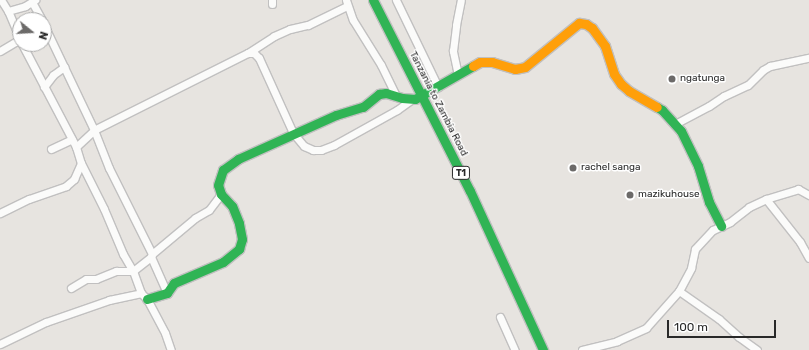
<!DOCTYPE html>
<style>
body{margin:0}
#map{position:relative;width:809px;height:350px;overflow:hidden;background:#e7e4e0;font-family:Rubik,sans-serif}
div>[style]{position:absolute}
.roads{filter:drop-shadow(1px 0 #c1c0c0) drop-shadow(-1px 0 #c1c0c0) drop-shadow(0 1px #c1c0c0) drop-shadow(0 -1px #c1c0c0)}
.street>*{height:7px;margin:-3.5px;padding:0 3.5px;transform-origin:3.5px;border-radius:3.5px;background:#fbfbfa}
.fast>*{height:9px;margin:-4.5px;padding:0 4.5px;transform-origin:4.5px;border-radius:4.5px;background:#30b455}
.slow>*{height:9px;margin:-4.5px;padding:0 4.5px;transform-origin:4.5px;border-radius:4.5px;background:#ff9f0a}
.dots>*{width:11px;height:11px;translate:-50% -50%;box-sizing:border-box;border:2px solid #fff;border-radius:50%}
span{translate:-50% -50%;white-space:nowrap;text-align:center;line-height:1.15;-webkit-text-stroke:3px #fff;paint-order:stroke}
.shield-label span{padding:1px 3px;background:#fff;border:1px solid;border-radius:3px;-webkit-text-stroke-width:0}
.shield-label{font-size:9px;color:#292929;font-weight:700}
.poi-label{font-size:10px;color:#292929}
.left{translate:0 -50%;text-align:left}
.street-label{font-size:10px;color:#292929}
.north{position:absolute;left:12px;top:12px;width:40px;height:40px;box-sizing:border-box;background:#fff;border:1px solid #a9a9a9;border-radius:50%;rotate:108deg;font-size:11px;font-weight:700;line-height:16px;text-align:center;color:#292929}
.north::after{content:'';display:block;margin:auto;width:14px;height:18px;background:#6c6a69;clip-path:polygon(50% 0,100% 100%,50% 72%,0 100%)}
.scale{position:absolute;left:667px;top:320px;width:109px;height:18px;box-sizing:border-box;border:2px solid #292929;border-top:0;padding-left:5px;font-size:12px;line-height:14px;white-space:nowrap;color:#292929;-webkit-text-stroke:3px #fff;paint-order:stroke}
</style>
<div id="map">
<div class="roads">
<div class="street">
<i style="left:346px;top:0;width:21px;rotate:71deg"></i>
<i style="left:353px;top:20px;width:53px;rotate:58.1deg"></i>
<i style="left:381px;top:65px;width:34px;rotate:64deg"></i>
<i style="left:396px;top:0;width:97px;rotate:64.2deg"></i>
<i style="left:32px;top:2px;width:21px;rotate:61deg"></i>
<i style="left:272px;top:4px;width:4px;rotate:-90deg"></i>
<i style="left:8px;top:11px;width:18px;rotate:-16deg"></i>
<i style="left:25px;top:6px;width:12px;rotate:-31deg"></i>
<i style="left:44px;top:25px;width:116px;rotate:64.5deg"></i>
<i style="left:94px;top:130px;width:41px;rotate:68.5deg"></i>
<i style="left:109px;top:168px;width:96px;rotate:63.4deg"></i>
<i style="left:22px;top:44px;width:116px;rotate:62.3deg"></i>
<i style="left:76px;top:147px;width:17px;rotate:73deg"></i>
<i style="left:81px;top:163px;width:51px;rotate:63.4deg"></i>
<i style="left:104px;top:209px;width:49px;rotate:67.1deg"></i>
<i style="left:123px;top:254px;width:20px;rotate:60deg"></i>
<i style="left:133px;top:271px;width:23px;rotate:70deg"></i>
<i style="left:141px;top:293px;width:8px;rotate:45deg"></i>
<i style="left:147px;top:299px;width:38px;rotate:62deg"></i>
<i style="left:165px;top:333px;width:18px;rotate:71deg"></i>
<i style="left:0;top:51px;width:23px;rotate:-31deg"></i>
<i style="left:20px;top:39px;width:30px;rotate:-113deg"></i>
<i style="left:8px;top:11px;width:13px;rotate:-122deg"></i>
<i style="left:248px;top:53px;width:31px;rotate:-33deg"></i>
<i style="left:274px;top:36px;width:17px;rotate:-24deg"></i>
<i style="left:290px;top:29px;width:18px;rotate:-13deg"></i>
<i style="left:308px;top:25px;width:43px;rotate:-26deg"></i>
<i style="left:458px;top:75px;width:25px;rotate:-102deg"></i>
<i style="left:453px;top:51px;width:26px;rotate:-83deg"></i>
<i style="left:456px;top:25px;width:25px;rotate:-79deg"></i>
<i style="left:44px;top:87px;width:15px;rotate:-53deg"></i>
<i style="left:53px;top:75px;width:14px;rotate:-36deg"></i>
<i style="left:675px;top:124px;width:38px;rotate:-28deg"></i>
<i style="left:709px;top:106px;width:18px;rotate:-34deg"></i>
<i style="left:724px;top:96px;width:26px;rotate:-25deg"></i>
<i style="left:748px;top:85px;width:21px;rotate:-45deg"></i>
<i style="left:763px;top:70px;width:8px;rotate:-30deg"></i>
<i style="left:770px;top:66px;width:40px;rotate:-12deg"></i>
<i style="left:76px;top:147px;width:25px;rotate:-43deg"></i>
<i style="left:94px;top:130px;width:172px;rotate:-26.6deg"></i>
<i style="left:248px;top:53px;width:6px"></i>
<i style="left:254px;top:53px;width:7px;rotate:45deg"></i>
<i style="left:259px;top:58px;width:82px;rotate:65.6deg"></i>
<i style="left:293px;top:133px;width:17px;rotate:50deg"></i>
<i style="left:304px;top:146px;width:10px;rotate:24deg"></i>
<i style="left:313px;top:150px;width:8px"></i>
<i style="left:321px;top:150px;width:14px;rotate:-21deg"></i>
<i style="left:334px;top:145px;width:72px;rotate:-29.1deg"></i>
<i style="left:397px;top:110px;width:19px;rotate:-36deg"></i>
<i style="left:51px;top:149px;width:23px;rotate:-25deg"></i>
<i style="left:766px;top:199px;width:55px;rotate:51.7deg"></i>
<i style="left:800px;top:242px;width:18px;rotate:61deg"></i>
<i style="left:0;top:213px;width:32px;rotate:-26deg"></i>
<i style="left:29px;top:199px;width:39px;rotate:-19deg"></i>
<i style="left:66px;top:186px;width:11px;rotate:-41deg"></i>
<i style="left:74px;top:179px;width:17px;rotate:-66deg"></i>
<i style="left:151px;top:257px;width:39px;rotate:66deg"></i>
<i style="left:71px;top:288px;width:17px;rotate:-31deg"></i>
<i style="left:86px;top:279px;width:10px"></i>
<i style="left:96px;top:279px;width:22px;rotate:-22deg"></i>
<i style="left:116px;top:271px;width:17px"></i>
<i style="left:133px;top:271px;width:23px;rotate:-38deg"></i>
<i style="left:151px;top:257px;width:3px;rotate:-72deg"></i>
<i style="left:152px;top:254px;width:56px;rotate:-39.9deg"></i>
<i style="left:195px;top:218px;width:16px;rotate:-30deg"></i>
<i style="left:209px;top:210px;width:20px;rotate:-53deg"></i>
<i style="left:679px;top:291px;width:49px;rotate:35deg"></i>
<i style="left:719px;top:319px;width:27px;rotate:42deg"></i>
<i style="left:739px;top:337px;width:22px;rotate:36deg"></i>
<i style="left:500px;top:317px;width:36px;rotate:66deg"></i>
<i style="left:0;top:344px;width:51px;rotate:-25.6deg"></i>
<i style="left:46px;top:322px;width:67px;rotate:-19.2deg"></i>
<i style="left:109px;top:300px;width:33px;rotate:-12deg"></i>
<i style="left:582px;top:350px;width:36px;rotate:-14deg"></i>
<i style="left:617px;top:341px;width:32px;rotate:-24deg"></i>
<i style="left:646px;top:328px;width:50px;rotate:-48.3deg"></i>
<i style="left:679px;top:291px;width:26px;rotate:-62deg"></i>
<i style="left:691px;top:268px;width:19px;rotate:-78deg"></i>
<i style="left:695px;top:249px;width:26px;rotate:-47deg"></i>
<i style="left:713px;top:230px;width:19px;rotate:-25deg"></i>
<i style="left:730px;top:222px;width:24px;rotate:-38deg"></i>
<i style="left:749px;top:207px;width:19px;rotate:-25deg"></i>
<i style="left:766px;top:199px;width:34px;rotate:-17deg"></i>
<i style="left:798px;top:189px;width:13px;rotate:29deg"></i>
</div>
<div class="fast">
<i style="left:373px;top:0;width:214px;rotate:63.1deg"></i>
<i style="left:470px;top:191px;width:175px;rotate:65.3deg"></i>
<i style="left:657px;top:107px;width:6px;rotate:31deg"></i>
<i style="left:662px;top:110px;width:28px;rotate:48deg"></i>
<i style="left:681px;top:131px;width:39px;rotate:64deg"></i>
<i style="left:698px;top:166px;width:38px;rotate:73deg"></i>
<i style="left:709px;top:202px;width:27px;rotate:63deg"></i>
<i style="left:147px;top:299px;width:21px;rotate:-17deg"></i>
<i style="left:167px;top:293px;width:12px;rotate:-55deg"></i>
<i style="left:174px;top:283px;width:53px;rotate:-23.2deg"></i>
<i style="left:223px;top:262px;width:21px;rotate:-39deg"></i>
<i style="left:239px;top:249px;width:10px;rotate:-73deg"></i>
<i style="left:242px;top:239px;width:16px;rotate:-101deg"></i>
<i style="left:239px;top:223px;width:18px;rotate:-112deg"></i>
<i style="left:232px;top:206px;width:16px;rotate:-133deg"></i>
<i style="left:221px;top:194px;width:9px;rotate:-108deg"></i>
<i style="left:218px;top:185px;width:16px;rotate:-72deg"></i>
<i style="left:223px;top:170px;width:19px;rotate:-36deg"></i>
<i style="left:238px;top:159px;width:107px;rotate:-24.2deg"></i>
<i style="left:336px;top:115px;width:28px;rotate:-17deg"></i>
<i style="left:363px;top:107px;width:21px;rotate:-39deg"></i>
<i style="left:379px;top:94px;width:7px;rotate:-8deg"></i>
<i style="left:386px;top:93px;width:17px;rotate:17deg"></i>
<i style="left:402px;top:98px;width:13px;rotate:4deg"></i>
<i style="left:415px;top:99px;width:67px;rotate:-29.6deg"></i>
</div>
<div class="slow">
<i style="left:473px;top:66px;width:8px;rotate:-30deg"></i>
<i style="left:480px;top:62px;width:12px"></i>
<i style="left:492px;top:62px;width:24px;rotate:17deg"></i>
<i style="left:515px;top:69px;width:10px;rotate:-11deg"></i>
<i style="left:525px;top:67px;width:70px;rotate:-39.2deg"></i>
<i style="left:579px;top:23px;width:7px;rotate:8deg"></i>
<i style="left:586px;top:24px;width:7px;rotate:34deg"></i>
<i style="left:592px;top:28px;width:22px;rotate:54deg"></i>
<i style="left:605px;top:46px;width:29px;rotate:72deg"></i>
<i style="left:614px;top:74px;width:12px;rotate:55deg"></i>
<i style="left:621px;top:84px;width:11px;rotate:41deg"></i>
<i style="left:629px;top:91px;width:32px;rotate:30deg"></i>
</div>
</div>
<div class="dots">
<i style="left:672px;top:79px;background:#6c6a69"></i>
<i style="left:573px;top:168px;background:#6c6a69"></i>
<i style="left:630px;top:195px;background:#6c6a69"></i>
</div>
<div class="shield-label">
<span style="left:461px;top:173px">T1</span>
</div>
<div class="poi-label">
<span class="left" style="left:680px;top:79px">ngatunga</span>
<span class="left" style="left:581px;top:168px">rachel sanga</span>
<span class="left" style="left:638px;top:195px">mazikuhouse</span>
</div>
<div class="street-label">
<span style="left:438px;top:104px;rotate:63deg">Tanzania to Zambia Road</span>
</div>
<div class="north">N</div>
<div class="scale">100 m</div>
</div>
